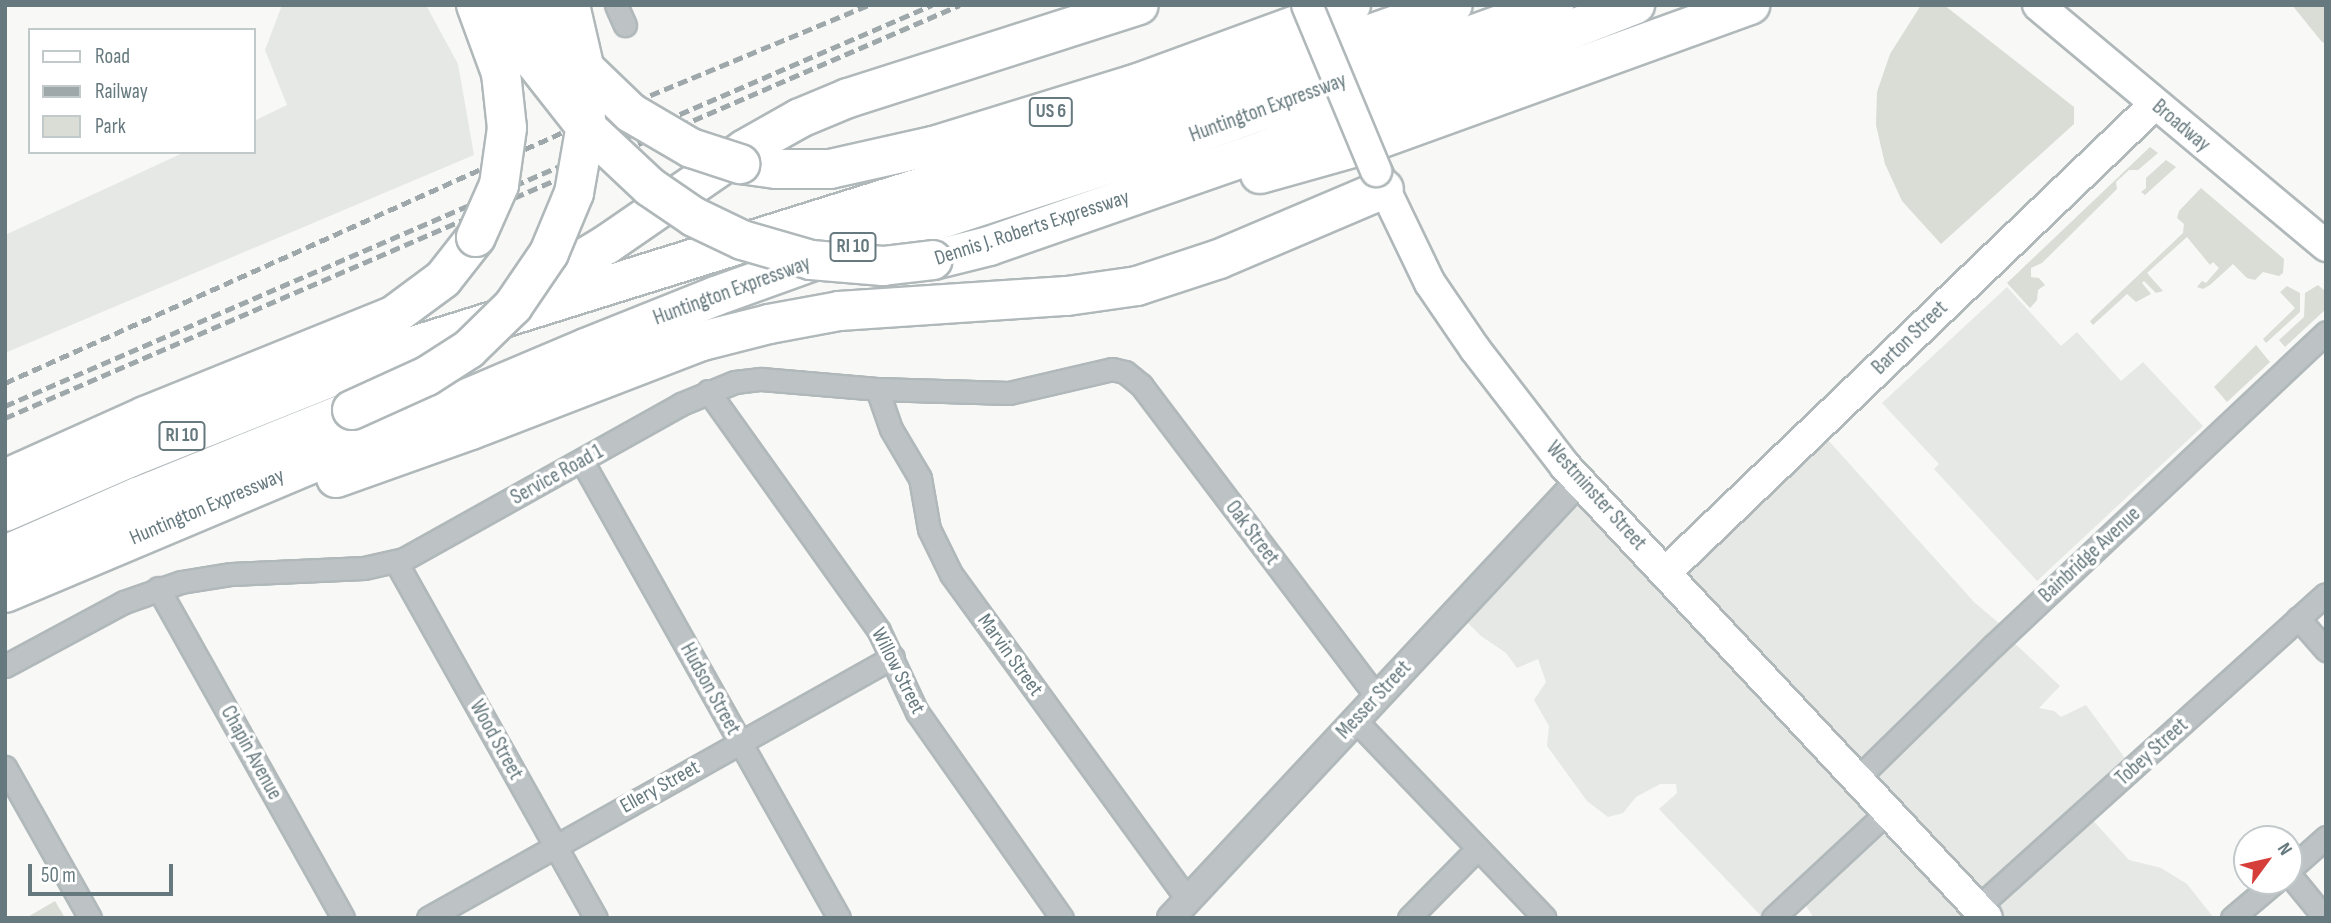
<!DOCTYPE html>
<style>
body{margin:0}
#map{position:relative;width:2331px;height:923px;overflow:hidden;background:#f8f8f6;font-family:"Sofia Sans Condensed",sans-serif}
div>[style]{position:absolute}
.built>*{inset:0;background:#e6e8e6}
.green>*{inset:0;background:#d9ddd5}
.roads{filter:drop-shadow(2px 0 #b0b8ba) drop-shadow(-2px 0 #b0b8ba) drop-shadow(0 2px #b0b8ba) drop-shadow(0 -2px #b0b8ba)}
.minor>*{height:21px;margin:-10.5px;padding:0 10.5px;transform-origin:10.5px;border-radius:10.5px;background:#bdc3c5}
.tertiary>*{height:26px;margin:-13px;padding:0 13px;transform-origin:13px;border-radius:13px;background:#bdc3c5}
.secondary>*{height:30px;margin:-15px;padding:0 15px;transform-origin:15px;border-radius:15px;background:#fff}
.motorway>*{height:38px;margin:-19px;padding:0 19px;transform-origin:19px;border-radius:19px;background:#fff}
.rail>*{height:5px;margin-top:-2.5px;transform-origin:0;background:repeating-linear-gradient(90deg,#9ea7aa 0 10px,transparent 0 15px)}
.bridges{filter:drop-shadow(2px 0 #b0b8ba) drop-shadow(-2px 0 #b0b8ba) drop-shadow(0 2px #b0b8ba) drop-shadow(0 -2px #b0b8ba)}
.secondary-bridge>*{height:30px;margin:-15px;padding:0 15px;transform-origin:15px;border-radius:15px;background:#fff}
.motorway-bridge>*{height:38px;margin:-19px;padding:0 19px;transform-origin:19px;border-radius:19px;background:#fff}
span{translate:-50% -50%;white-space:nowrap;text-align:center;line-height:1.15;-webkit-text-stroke:7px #fff;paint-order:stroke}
.shield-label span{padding:2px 5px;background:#fff;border:2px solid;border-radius:5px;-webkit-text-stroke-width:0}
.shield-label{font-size:19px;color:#66797e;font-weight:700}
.street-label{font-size:21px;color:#66797e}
.frame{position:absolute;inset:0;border:7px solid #66797e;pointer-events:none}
.legend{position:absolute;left:28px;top:28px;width:228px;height:126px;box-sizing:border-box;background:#fff;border:2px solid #c2c9cb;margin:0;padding:9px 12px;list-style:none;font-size:21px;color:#66797e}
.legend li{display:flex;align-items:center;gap:14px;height:35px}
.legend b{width:35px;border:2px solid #c2c9cb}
.north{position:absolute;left:2233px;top:825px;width:70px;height:70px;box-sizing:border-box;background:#fff;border:2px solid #c2c9cb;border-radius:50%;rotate:57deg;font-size:19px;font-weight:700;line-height:28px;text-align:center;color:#66797e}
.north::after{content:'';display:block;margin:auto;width:24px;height:32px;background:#d53e39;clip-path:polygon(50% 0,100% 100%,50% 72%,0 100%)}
.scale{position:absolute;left:28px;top:864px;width:145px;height:32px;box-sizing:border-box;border:4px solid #66797e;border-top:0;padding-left:9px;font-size:21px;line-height:24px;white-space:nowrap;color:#66797e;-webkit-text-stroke:5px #fff;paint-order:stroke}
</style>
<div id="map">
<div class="built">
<i style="clip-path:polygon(282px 5px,426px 5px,458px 64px,474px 155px,5px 353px,5px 235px,185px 152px,254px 152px,254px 121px,287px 105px,265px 50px)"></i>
<i style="clip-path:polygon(2007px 287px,2061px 346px,2077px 332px,2121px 381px,2143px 362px,2203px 426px,2037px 581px,1934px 469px,1939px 464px,1882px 403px)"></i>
<i style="clip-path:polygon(1819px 430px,1974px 602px,2007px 630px,2008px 637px,2060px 686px,2039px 708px,2054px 711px,2061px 717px,2086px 705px,2133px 769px,2088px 815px,2129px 860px,2161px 868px,2187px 884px,2214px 918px,1814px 918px,1802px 900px,1763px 918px,1659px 809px,1677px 793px,1676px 784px,1660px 784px,1636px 797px,1623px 813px,1608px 817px,1587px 801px,1547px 746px,1549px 726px,1534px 700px,1546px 682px,1538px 659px,1517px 668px,1506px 653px,1481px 636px,1459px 614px,1575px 489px,1659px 575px)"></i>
</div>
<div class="green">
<i style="clip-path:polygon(1921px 5px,1944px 5px,2074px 107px,2074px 124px,1941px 244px,1902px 201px,1885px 164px,1876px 125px,1877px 92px,1890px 54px)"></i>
<i style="clip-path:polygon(2292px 5px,2326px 5px,2326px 44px,2322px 42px)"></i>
<i style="clip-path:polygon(2150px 147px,2158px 153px,2138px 170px,2129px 170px,2116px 182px,2117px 189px,2042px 263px,2031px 268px,2031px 277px,2039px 278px,2045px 285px,2038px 290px,2037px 300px,2030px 308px,2007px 283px)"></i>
<i style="clip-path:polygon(2166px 160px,2176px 167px,2145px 195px,2141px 192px,2146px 188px,2146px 178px)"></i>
<i style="clip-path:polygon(2201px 188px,2284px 259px,2283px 273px,2279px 276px,2263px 272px,2255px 280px,2247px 278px,2233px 264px,2210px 285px,2203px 289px,2197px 287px,2202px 281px,2206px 283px,2219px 268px,2213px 262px,2210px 265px,2187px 237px,2147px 273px,2163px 291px,2156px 293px,2144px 281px,2142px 283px,2151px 294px,2136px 302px,2127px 294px,2093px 325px,2090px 321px,2183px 233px,2184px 224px,2177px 218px,2179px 211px)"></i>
<i style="clip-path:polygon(2318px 285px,2326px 292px,2326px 309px,2285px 347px,2279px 340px,2304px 317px,2305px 293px)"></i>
<i style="clip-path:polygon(2287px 286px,2300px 293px,2300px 312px,2266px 343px,2263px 339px,2295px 308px,2280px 292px)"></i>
<i style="clip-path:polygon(2256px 345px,2270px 362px,2227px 402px,2214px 387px)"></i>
<i style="clip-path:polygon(55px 901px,65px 918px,26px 918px)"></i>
</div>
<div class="roads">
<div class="minor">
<i style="left:616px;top:5px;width:22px;rotate:66deg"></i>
<i style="left:877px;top:389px;width:42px;rotate:70.7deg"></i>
<i style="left:891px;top:429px;width:57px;rotate:59.4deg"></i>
<i style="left:920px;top:478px;width:52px;rotate:80deg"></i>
<i style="left:929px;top:529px;width:50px;rotate:63.9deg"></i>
<i style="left:951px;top:574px;width:403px;rotate:54deg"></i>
<i style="left:708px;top:391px;width:295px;rotate:54.5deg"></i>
<i style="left:879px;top:631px;width:89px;rotate:64.9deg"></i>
<i style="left:917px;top:712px;width:252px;rotate:54.9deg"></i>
<i style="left:582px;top:461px;width:524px;rotate:60.65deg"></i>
<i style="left:396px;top:562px;width:408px;rotate:60.7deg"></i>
<i style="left:158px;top:588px;width:378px;rotate:60.7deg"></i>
<i style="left:2298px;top:618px;width:43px;rotate:48.8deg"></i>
<i style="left:5px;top:666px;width:135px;rotate:-28.3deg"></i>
<i style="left:124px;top:602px;width:60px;rotate:-19.3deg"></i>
<i style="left:181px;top:582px;width:51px;rotate:-9.1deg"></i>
<i style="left:231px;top:574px;width:133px;rotate:-2.6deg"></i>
<i style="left:364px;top:568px;width:41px;rotate:-12.7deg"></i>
<i style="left:404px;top:559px;width:317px;rotate:-29.2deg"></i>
<i style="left:681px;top:404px;width:58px;rotate:-22.2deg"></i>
<i style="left:735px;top:382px;width:26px;rotate:-7deg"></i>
<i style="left:761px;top:379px;width:116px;rotate:4.9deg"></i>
<i style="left:877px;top:389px;width:132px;rotate:1.7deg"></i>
<i style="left:1009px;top:393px;width:106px;rotate:-13.1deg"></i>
<i style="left:1112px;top:369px;width:13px;rotate:13deg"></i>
<i style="left:1125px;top:372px;width:21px;rotate:39deg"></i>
<i style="left:1141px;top:385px;width:391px;rotate:52.9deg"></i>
<i style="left:1355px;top:720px;width:274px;rotate:46.2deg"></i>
<i style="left:5px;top:767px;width:173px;rotate:60.6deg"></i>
<i style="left:1856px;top:780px;width:193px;rotate:-44.4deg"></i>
<i style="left:1994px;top:645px;width:456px;rotate:-43.3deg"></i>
<i style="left:2289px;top:870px;width:50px;rotate:-41.7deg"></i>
<i style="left:2289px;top:874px;width:57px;rotate:50.7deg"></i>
<i style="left:1977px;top:908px;width:469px;rotate:-42deg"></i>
<i style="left:428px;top:918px;width:533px;rotate:-29.31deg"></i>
<i style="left:1409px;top:918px;width:98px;rotate:-45.4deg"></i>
<i style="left:1773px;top:918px;width:154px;rotate:-42.9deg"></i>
<i style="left:2232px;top:918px;width:57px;rotate:-40.1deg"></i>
</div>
<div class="tertiary">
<i style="left:1171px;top:918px;width:596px;rotate:-46.97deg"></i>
</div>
<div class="secondary">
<i style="left:2038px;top:5px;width:376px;rotate:39.9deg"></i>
<i style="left:1376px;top:171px;width:124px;rotate:64.3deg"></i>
<i style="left:1430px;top:283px;width:80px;rotate:55.7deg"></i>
<i style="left:1475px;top:349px;width:148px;rotate:52.4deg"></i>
<i style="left:1565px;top:466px;width:618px;rotate:46.97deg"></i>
<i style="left:1666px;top:572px;width:677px;rotate:-43.74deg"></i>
</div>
<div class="motorway">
<i style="left:740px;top:164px;width:36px;rotate:8deg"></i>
<i style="left:776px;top:169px;width:54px"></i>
<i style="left:830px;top:169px;width:106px;rotate:-12.6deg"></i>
<i style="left:933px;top:146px;width:211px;rotate:-17.1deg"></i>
<i style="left:1135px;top:84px;width:230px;rotate:-20.1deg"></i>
<i style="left:1260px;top:174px;width:107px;rotate:-15.7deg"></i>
<i style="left:1363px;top:145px;width:412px;rotate:-19.9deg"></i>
<i style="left:933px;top:260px;width:58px;rotate:-14deg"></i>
<i style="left:989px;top:246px;width:286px;rotate:-19.2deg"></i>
<i style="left:1259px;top:152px;width:404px;rotate:-21.4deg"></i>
<i style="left:523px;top:295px;width:97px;rotate:-31.1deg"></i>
<i style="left:606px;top:245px;width:169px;rotate:-34.6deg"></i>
<i style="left:745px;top:149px;width:63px;rotate:-29.4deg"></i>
<i style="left:800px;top:118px;width:52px;rotate:-22.6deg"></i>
<i style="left:848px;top:98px;width:305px;rotate:-17.7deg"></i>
<i style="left:336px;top:478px;width:143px;rotate:-19.6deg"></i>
<i style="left:471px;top:430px;width:248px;rotate:-21.1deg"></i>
<i style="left:702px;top:341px;width:69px;rotate:-14.2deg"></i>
<i style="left:769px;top:324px;width:71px;rotate:-10.5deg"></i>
<i style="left:839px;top:311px;width:228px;rotate:-3.8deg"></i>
<i style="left:1067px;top:296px;width:71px;rotate:-8.1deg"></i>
<i style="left:1137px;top:286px;width:86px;rotate:-18.2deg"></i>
<i style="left:1219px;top:259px;width:179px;rotate:-23deg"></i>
<i style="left:5px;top:479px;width:154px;rotate:-24.2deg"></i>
<i style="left:145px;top:416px;width:267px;rotate:-22deg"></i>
<i style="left:393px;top:316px;width:62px;rotate:-36.5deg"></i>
<i style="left:443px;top:279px;width:53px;rotate:-51.8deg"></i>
<i style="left:5px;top:512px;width:135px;rotate:-23.5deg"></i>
<i style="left:129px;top:458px;width:285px;rotate:-21.8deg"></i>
<i style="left:394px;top:352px;width:711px;rotate:-17.34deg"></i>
<i style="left:1073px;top:140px;width:403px;rotate:-19.6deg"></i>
<i style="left:5px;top:555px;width:144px;rotate:-23.7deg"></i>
<i style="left:137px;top:497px;width:232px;rotate:-22deg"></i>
<i style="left:5px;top:593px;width:631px;rotate:-22.86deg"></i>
<i style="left:586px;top:348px;width:140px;rotate:-21.8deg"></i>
<i style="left:716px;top:296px;width:121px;rotate:-19.8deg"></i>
<i style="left:830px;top:255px;width:330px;rotate:-18deg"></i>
<i style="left:1144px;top:153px;width:436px;rotate:-19.8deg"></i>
</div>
</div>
<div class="rail">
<i style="left:5px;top:383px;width:632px;rotate:-24.21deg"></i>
<i style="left:581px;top:124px;width:312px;rotate:-22.5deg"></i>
<i style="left:5px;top:406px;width:1010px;rotate:-23.39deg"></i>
<i style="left:5px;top:418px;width:1040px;rotate:-23.39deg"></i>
</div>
<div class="bridges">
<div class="secondary-bridge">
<i style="left:1307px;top:5px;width:180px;rotate:67.4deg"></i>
</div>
<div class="motorway-bridge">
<i style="left:476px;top:5px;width:72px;rotate:69.8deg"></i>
<i style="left:501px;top:73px;width:55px;rotate:83.8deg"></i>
<i style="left:507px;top:128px;width:58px;rotate:98deg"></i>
<i style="left:499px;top:185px;width:57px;rotate:113.9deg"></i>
<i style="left:499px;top:5px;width:60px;rotate:58.7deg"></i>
<i style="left:530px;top:56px;width:89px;rotate:51.8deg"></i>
<i style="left:585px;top:126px;width:89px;rotate:43.2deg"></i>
<i style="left:650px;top:187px;width:53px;rotate:34.3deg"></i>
<i style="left:694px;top:217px;width:53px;rotate:25.6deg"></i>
<i style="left:742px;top:240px;width:72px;rotate:16.2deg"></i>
<i style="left:811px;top:260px;width:72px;rotate:4.8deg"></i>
<i style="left:883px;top:266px;width:50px;rotate:-6.8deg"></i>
<i style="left:540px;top:5px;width:71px;rotate:55.9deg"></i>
<i style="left:580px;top:64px;width:71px;rotate:43.9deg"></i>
<i style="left:631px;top:113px;width:69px;rotate:30.3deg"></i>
<i style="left:691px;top:148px;width:52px;rotate:18.1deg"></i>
<i style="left:352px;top:410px;width:82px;rotate:-24.4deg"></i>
<i style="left:427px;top:376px;width:50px;rotate:-32.7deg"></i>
<i style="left:469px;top:349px;width:62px;rotate:-44.3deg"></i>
<i style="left:513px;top:306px;width:64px;rotate:-55.8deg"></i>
<i style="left:549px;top:253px;width:65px;rotate:-67.4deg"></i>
<i style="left:574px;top:193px;width:69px;rotate:-80deg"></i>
<i style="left:586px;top:125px;width:55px;rotate:-91deg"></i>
<i style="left:585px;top:70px;width:67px;rotate:-103deg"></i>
</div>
</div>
<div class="shield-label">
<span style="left:1051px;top:112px">US 6</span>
<span style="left:853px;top:247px">RI 10</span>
<span style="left:182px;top:436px">RI 10</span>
</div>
<div class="street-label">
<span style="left:1268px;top:108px;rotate:-20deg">Huntington Expressway</span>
<span style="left:2181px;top:126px;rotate:40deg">Broadway</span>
<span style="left:1032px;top:228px;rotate:-18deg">Dennis J. Roberts Expressway</span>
<span style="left:732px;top:291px;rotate:-20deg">Huntington Expressway</span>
<span style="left:1910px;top:338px;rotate:-44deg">Barton Street</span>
<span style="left:557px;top:475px;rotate:-29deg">Service Road 1</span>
<span style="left:1596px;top:496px;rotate:48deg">Westminster Street</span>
<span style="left:207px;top:507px;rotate:-23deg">Huntington Expressway</span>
<span style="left:1252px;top:533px;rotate:53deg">Oak Street</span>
<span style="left:2090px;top:555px;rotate:-43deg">Bainbridge Avenue</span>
<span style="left:1010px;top:655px;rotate:54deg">Marvin Street</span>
<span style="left:898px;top:671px;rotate:63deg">Willow Street</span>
<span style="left:710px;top:689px;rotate:61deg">Hudson Street</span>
<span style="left:1374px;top:700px;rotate:-47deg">Messer Street</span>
<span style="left:496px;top:740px;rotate:61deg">Wood Street</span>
<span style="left:2152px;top:752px;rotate:-42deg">Tobey Street</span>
<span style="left:251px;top:753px;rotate:61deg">Chapin Avenue</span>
<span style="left:660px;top:787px;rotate:-29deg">Ellery Street</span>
</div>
<div class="frame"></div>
<ul class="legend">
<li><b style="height:9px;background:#fff"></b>Road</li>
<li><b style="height:9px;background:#9ea7aa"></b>Railway</li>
<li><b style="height:19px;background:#d9ddd5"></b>Park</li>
</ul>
<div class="north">N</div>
<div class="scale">50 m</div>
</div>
